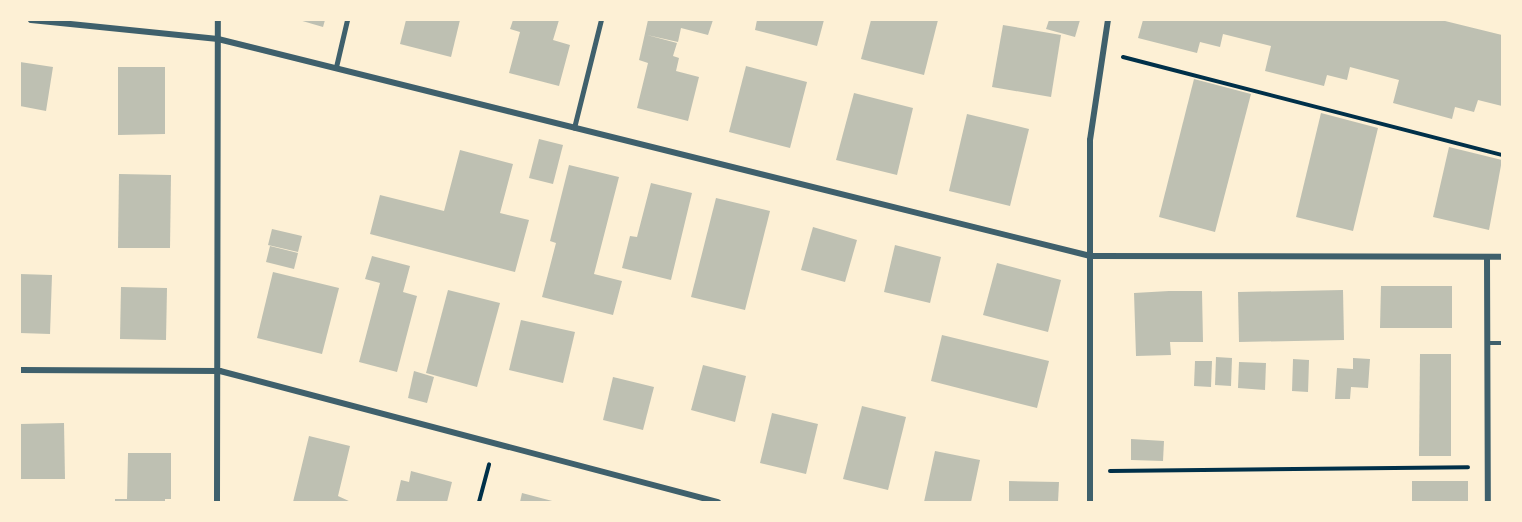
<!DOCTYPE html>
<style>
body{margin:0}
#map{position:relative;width:1522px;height:522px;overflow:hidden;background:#fdf0d5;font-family:"DM Sans",sans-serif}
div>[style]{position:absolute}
.building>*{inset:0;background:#bec0b2}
.path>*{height:4px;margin:-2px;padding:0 2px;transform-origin:2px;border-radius:2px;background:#003049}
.service>*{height:4.5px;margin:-2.25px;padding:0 2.25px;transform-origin:2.25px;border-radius:2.25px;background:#3f606c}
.minor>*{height:6px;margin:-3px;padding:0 3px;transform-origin:3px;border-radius:3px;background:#3f606c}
span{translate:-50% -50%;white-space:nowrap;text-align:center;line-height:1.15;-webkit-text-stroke:4.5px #fdf0d5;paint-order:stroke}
.frame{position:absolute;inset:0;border:21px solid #fdf0d5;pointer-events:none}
</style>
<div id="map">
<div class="building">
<i style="clip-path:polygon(299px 20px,325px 20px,323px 27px)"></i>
<i style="clip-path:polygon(406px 20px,460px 20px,451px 57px,400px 44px)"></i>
<i style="clip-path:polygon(513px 20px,559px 20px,553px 40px,570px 45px,559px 86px,509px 73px,520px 32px,510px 29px)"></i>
<i style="clip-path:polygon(648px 20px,713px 20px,708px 35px,681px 28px,678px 42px,647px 35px,677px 43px,673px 56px,679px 58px,676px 71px,699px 77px,688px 121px,637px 108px,648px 63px,639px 60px)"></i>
<i style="clip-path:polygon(757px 20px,824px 20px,817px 46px,755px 30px)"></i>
<i style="clip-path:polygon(871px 20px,938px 20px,924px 75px,861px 59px)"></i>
<i style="clip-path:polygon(1049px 20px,1080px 20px,1075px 37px,1046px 29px)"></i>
<i style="clip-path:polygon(1143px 20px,1441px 20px,1502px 35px,1502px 106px,1478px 100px,1474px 112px,1455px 107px,1452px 119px,1393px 103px,1399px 80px,1350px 67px,1347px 80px,1327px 75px,1324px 86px,1265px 71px,1271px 46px,1223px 34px,1220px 47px,1200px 42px,1197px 53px,1138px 38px)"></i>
<i style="clip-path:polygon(1003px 25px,1061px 35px,1051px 97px,992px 87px)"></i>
<i style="clip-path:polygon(20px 62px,53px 67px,46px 111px,20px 106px)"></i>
<i style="clip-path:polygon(746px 66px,807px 82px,790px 148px,729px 132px)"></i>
<i style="clip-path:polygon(118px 67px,165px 67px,165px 134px,118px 135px)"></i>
<i style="clip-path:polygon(1194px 79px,1251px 94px,1215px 232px,1159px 217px)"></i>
<i style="clip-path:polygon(854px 93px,913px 108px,897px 175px,836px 160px)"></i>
<i style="clip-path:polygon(1321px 113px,1378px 128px,1353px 231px,1296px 217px)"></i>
<i style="clip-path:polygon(967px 114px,1029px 129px,1010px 206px,949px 191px)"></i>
<i style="clip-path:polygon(539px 139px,563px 145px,553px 184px,529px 178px)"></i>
<i style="clip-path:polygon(1449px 147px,1502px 160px,1489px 230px,1433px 217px)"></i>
<i style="clip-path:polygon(460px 150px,513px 164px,500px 213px,529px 220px,515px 272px,370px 234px,380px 195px,444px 211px)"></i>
<i style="clip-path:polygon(569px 165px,619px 177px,594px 274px,622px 281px,613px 315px,542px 297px,556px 243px,550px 241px)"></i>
<i style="clip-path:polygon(119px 174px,171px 175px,170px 248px,118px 248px)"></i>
<i style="clip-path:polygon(651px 183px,692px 193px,671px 280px,622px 268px,630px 236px,637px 237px)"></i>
<i style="clip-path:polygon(716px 198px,770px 211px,745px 310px,691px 297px)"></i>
<i style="clip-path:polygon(813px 227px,857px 240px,845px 282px,801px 270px)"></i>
<i style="clip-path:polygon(272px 229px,302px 236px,298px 252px,268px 245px)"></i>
<i style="clip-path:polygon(895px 245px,941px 257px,930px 303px,884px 292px)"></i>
<i style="clip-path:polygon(270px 246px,298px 253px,294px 269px,266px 262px)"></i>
<i style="clip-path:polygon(372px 256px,410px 266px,403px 292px,417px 296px,397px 372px,359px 362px,380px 283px,365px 279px)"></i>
<i style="clip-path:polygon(997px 263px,1061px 280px,1048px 332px,983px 315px)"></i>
<i style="clip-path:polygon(273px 272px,339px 288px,322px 354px,257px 338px)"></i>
<i style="clip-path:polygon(20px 274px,52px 275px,50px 334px,20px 333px)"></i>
<i style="clip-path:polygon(1381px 286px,1452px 286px,1452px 328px,1380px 328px)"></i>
<i style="clip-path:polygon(121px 287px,167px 288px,166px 340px,120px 339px)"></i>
<i style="clip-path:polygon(448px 290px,500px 303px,477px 387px,426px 373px)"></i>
<i style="clip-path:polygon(1343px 290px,1344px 340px,1239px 342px,1238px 292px)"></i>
<i style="clip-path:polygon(1169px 291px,1202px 291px,1203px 342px,1170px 342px,1171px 355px,1136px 356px,1134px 293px)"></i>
<i style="clip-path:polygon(521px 320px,575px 332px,563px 383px,509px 370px)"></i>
<i style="clip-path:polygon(942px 335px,1049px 361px,1037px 408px,931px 381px)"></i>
<i style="clip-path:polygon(1420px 354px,1451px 354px,1451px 456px,1419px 456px)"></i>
<i style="clip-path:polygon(1216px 357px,1232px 358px,1231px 386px,1215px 385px)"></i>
<i style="clip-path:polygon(1353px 358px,1370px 359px,1368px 388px,1351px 387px,1350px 399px,1335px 399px,1337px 368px,1353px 369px)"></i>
<i style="clip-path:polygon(1293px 359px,1309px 360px,1308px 392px,1292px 391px)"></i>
<i style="clip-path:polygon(1195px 361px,1212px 361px,1211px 387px,1194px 386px)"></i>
<i style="clip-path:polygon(1239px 362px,1266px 363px,1265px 390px,1238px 388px)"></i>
<i style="clip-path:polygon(703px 365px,746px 376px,735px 422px,691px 410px)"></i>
<i style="clip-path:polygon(414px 371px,434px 377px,427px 403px,408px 398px)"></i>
<i style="clip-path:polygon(613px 377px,654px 387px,643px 430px,603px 420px)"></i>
<i style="clip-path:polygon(862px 406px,906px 417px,888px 490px,843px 479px)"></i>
<i style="clip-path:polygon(772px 413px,818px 424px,806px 474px,760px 463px)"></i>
<i style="clip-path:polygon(64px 423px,65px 479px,20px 479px,20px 424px)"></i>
<i style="clip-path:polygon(309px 436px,350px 446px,338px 496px,351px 502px,293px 502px)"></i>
<i style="clip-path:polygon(1131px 439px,1164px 441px,1163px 461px,1131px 460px)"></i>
<i style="clip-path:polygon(935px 451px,980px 460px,971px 502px,924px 502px)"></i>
<i style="clip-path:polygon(128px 453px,171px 453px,171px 499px,165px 499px,165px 502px,115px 502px,115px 499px,127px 499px)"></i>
<i style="clip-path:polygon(411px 471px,452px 482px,447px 502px,396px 502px,401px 480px,409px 482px)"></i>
<i style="clip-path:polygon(1009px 481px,1059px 482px,1058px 502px,1009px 502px)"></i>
<i style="clip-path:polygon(1412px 481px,1468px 481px,1468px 502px,1412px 502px)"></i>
<i style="clip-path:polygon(522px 493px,556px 502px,520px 502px)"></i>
</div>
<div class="path">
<i style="left:1123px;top:57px;width:391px;rotate:14.5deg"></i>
<i style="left:1110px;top:471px;width:358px;rotate:-0.6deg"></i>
<i style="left:479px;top:502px;width:39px;rotate:-75deg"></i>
</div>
<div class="service">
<i style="left:336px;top:67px;width:48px;rotate:-76.8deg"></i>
<i style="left:574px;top:128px;width:111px;rotate:-76deg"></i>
<i style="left:1488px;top:343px;width:14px"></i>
</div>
<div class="minor">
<i style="left:31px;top:20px;width:188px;rotate:5.8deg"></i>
<i style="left:218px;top:39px;width:899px;rotate:13.97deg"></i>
<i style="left:1090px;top:256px;width:412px;rotate:0.1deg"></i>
<i style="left:1487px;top:257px;width:245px;rotate:89.8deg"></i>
<i style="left:20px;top:370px;width:200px;rotate:0.3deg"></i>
<i style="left:220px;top:371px;width:515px;rotate:14.74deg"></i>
<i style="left:217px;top:502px;width:482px;rotate:-89.9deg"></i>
<i style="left:1090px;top:502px;width:362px;rotate:-90deg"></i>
<i style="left:1090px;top:140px;width:121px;rotate:-81.5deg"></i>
</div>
<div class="frame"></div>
</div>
